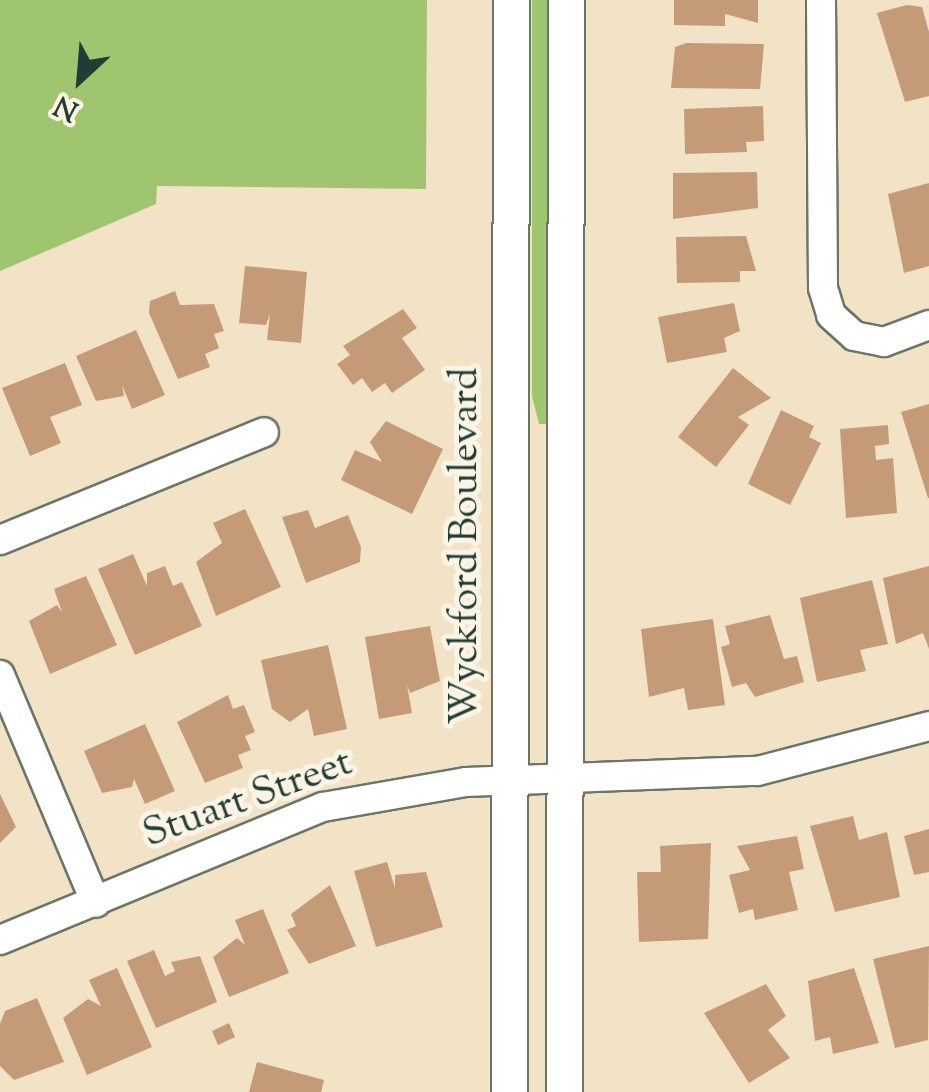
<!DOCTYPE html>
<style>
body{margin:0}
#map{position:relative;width:929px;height:1092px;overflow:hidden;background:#f2e3c6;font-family:"Sorts Mill Goudy",serif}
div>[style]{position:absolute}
.green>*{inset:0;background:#a0c56f}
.building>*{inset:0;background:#c59b77}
.roads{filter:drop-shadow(2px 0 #697767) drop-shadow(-2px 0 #697767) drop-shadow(0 2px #697767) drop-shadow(0 -2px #697767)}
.minor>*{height:28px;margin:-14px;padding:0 14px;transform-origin:14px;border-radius:14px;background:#fff}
.tertiary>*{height:35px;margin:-17.5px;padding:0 17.5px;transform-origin:17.5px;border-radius:17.5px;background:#fff}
span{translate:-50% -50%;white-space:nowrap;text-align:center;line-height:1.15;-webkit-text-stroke:10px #fcf5e5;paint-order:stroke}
.street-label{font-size:40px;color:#1f3d34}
.north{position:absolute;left:30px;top:30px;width:100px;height:100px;-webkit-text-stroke:8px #fcf5e5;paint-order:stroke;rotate:206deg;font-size:28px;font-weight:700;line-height:40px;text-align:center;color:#1f3d34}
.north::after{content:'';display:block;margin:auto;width:35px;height:45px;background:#1f3d34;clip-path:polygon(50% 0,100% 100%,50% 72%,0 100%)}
</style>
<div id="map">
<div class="green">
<i style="clip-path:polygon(0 0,427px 0,426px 189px,157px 186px,156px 204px,0 271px)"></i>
<i style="clip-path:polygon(532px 0,552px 0,552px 424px,539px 424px,532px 396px)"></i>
</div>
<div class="building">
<i style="clip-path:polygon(674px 0,758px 0,758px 23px,725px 14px,725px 26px,674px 25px)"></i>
<i style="clip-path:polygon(907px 5px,922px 7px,929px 32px,929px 96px,905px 102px,877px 13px)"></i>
<i style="clip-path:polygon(686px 43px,764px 44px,760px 89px,671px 88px,675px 47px)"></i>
<i style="clip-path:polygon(763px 106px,764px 141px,746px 142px,747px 152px,685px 154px,684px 109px)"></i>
<i style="clip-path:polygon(757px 172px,758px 208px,673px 219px,673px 173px)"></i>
<i style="clip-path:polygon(929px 183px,929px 266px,904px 273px,888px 194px)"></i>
<i style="clip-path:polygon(746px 236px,756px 271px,740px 271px,740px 282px,677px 283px,676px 237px)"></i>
<i style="clip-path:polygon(245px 266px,307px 272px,301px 343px,267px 340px,270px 314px,266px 325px,239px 323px)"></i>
<i style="clip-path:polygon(175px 291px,180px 305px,214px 304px,224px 331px,214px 334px,219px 348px,205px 354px,210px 367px,178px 379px,149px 313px,150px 301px)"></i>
<i style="clip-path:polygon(734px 303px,740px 331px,724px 338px,727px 352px,667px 363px,658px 317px)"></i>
<i style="clip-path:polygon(403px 309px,417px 328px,402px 338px,425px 370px,392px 393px,385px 383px,372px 392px,362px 378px,353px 385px,337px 364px,350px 355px,343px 346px)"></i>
<i style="clip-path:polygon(136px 330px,165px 395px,132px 409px,122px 385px,124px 396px,96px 401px,76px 356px)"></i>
<i style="clip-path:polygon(65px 363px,82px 405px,50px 417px,61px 443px,30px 456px,2px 388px)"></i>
<i style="clip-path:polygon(733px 368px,771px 398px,738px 417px,749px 425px,716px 467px,678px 437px)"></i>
<i style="clip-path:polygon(929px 404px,929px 498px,928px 498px,901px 412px)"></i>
<i style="clip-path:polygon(781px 410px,814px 426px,809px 437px,821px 443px,790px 505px,748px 484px)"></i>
<i style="clip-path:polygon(386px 421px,443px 449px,412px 514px,341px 480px,355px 450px,382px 462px,370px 442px)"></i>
<i style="clip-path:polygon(888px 425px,889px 444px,875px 446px,876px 460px,893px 458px,897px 513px,846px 518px,840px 429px)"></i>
<i style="clip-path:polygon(245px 509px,281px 587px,216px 616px,196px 562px,222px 543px,213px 523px)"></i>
<i style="clip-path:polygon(308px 510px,315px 528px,348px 515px,361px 547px,360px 562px,306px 583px,282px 517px)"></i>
<i style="clip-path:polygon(133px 554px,147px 586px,147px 573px,165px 566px,173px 586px,182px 582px,202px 626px,135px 655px,98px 569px)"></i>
<i style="clip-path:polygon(929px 566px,929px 649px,923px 633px,896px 644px,883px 578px)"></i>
<i style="clip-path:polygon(86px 576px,117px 645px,50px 674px,29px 621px,57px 605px,62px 612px,54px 589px)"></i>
<i style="clip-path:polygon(872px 580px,888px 644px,860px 650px,866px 671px,817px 682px,800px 598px)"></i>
<i style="clip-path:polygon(770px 615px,784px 659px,797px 656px,804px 682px,755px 697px,746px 683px,732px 687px,721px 647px,730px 644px,725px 626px)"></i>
<i style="clip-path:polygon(713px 619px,725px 705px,688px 710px,684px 688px,649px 697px,641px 629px)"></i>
<i style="clip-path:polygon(430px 626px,440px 681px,410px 693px,407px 685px,412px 713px,379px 719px,365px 637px)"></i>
<i style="clip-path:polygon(328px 645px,347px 729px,314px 736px,308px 709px,290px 722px,272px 709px,261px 660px)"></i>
<i style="clip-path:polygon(228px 695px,233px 709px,244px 705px,255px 732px,245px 736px,251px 750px,238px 755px,243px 768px,205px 783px,177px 722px)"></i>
<i style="clip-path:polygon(145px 724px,175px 791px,145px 804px,134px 779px,132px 787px,102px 793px,84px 751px)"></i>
<i style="clip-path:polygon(0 794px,16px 827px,0 843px)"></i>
<i style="clip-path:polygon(853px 816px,859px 840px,887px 832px,900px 897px,835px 912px,810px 826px)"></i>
<i style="clip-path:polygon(929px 829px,929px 872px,914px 875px,904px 836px)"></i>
<i style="clip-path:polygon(797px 836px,804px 869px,789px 872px,798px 910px,755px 920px,753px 909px,739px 913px,729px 875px,750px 870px,737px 846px)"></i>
<i style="clip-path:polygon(711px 843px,708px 939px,639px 942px,637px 872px,661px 872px,660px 846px)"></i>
<i style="clip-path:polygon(387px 862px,395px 888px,395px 875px,426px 872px,443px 927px,376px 947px,354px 871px)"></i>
<i style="clip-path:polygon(330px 885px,356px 946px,309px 964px,287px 930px,296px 926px,291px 914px)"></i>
<i style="clip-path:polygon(263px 909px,289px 973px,229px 997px,213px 957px,237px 938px,245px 945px,235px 920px)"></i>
<i style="clip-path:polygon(929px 946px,928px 1040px,895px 1048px,873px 959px)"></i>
<i style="clip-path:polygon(154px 950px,165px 976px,175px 971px,171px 962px,200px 956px,217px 1002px,156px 1028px,127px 961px)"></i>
<i style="clip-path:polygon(117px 968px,152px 1047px,87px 1075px,63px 1018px,88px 999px,101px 1006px,89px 980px)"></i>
<i style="clip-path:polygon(854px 968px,879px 1043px,833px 1054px,830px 1037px,815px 1041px,808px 981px)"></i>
<i style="clip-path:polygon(766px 984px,786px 1016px,768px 1030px,790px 1058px,749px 1083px,704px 1013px)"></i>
<i style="clip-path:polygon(37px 998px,64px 1062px,14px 1080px,0 1066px,0 1024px,5px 1011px)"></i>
<i style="clip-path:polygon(229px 1023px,235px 1037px,218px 1045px,212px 1031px)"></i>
<i style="clip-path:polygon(257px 1062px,324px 1080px,321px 1092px,249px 1092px)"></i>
</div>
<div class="roads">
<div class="minor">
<i style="left:821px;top:0;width:288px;rotate:89.6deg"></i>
<i style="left:823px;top:288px;width:28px;rotate:73deg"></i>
<i style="left:831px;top:315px;width:31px;rotate:42deg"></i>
<i style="left:854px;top:336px;width:31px;rotate:11deg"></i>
<i style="left:884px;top:342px;width:48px;rotate:-20.7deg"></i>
<i style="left:0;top:540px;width:285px;rotate:-22.2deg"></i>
<i style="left:0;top:675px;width:247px;rotate:67.2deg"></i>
<i style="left:0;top:940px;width:349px;rotate:-22.4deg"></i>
<i style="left:323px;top:807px;width:145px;rotate:-9.9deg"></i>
<i style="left:466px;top:782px;width:292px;rotate:-2.2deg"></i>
<i style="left:758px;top:771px;width:177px;rotate:-14.7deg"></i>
</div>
<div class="tertiary">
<i style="left:509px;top:1092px;width:1092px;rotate:-89.9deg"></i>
<i style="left:564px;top:1092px;width:1092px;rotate:-89.9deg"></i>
</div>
</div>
<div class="street-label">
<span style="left:467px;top:546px;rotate:-90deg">Wyckford Boulevard</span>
<span style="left:248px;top:800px;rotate:-20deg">Stuart Street</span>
</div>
<div class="north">N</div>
</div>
